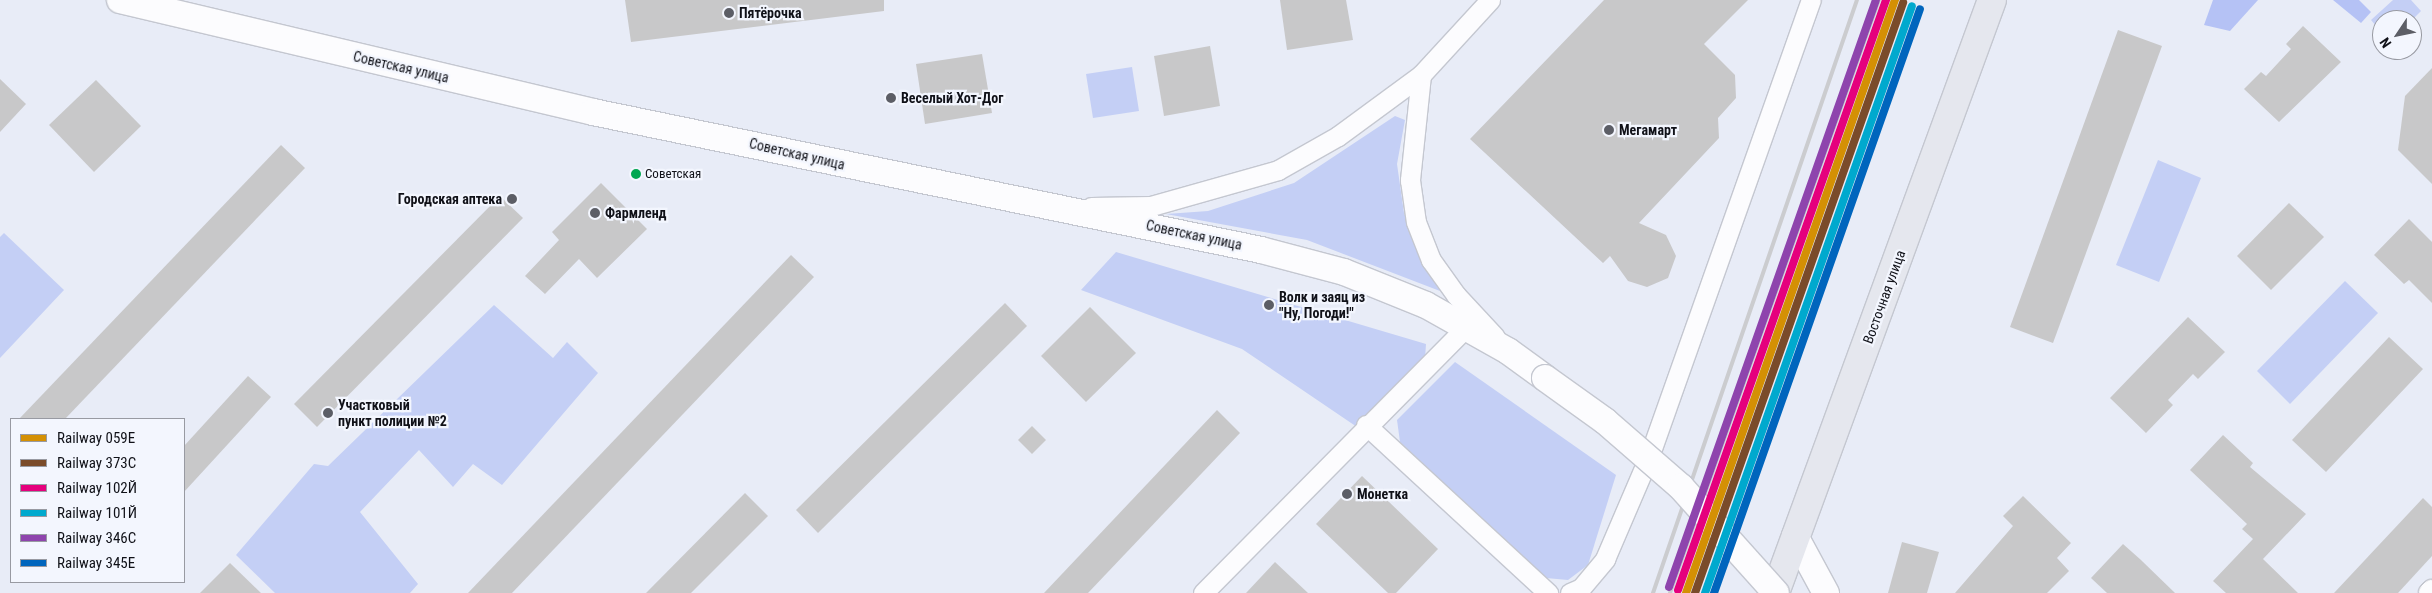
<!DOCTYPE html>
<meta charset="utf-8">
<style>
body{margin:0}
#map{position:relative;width:2432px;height:593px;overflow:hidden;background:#e8ecf7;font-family:"Roboto Condensed",sans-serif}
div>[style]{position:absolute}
.green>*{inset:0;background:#c4cff5}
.forest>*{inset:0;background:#b5c2f5}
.building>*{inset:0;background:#c8c8c9}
.roads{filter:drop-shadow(1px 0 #c4c7d0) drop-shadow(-1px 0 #c4c7d0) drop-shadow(0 1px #c4c7d0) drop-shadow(0 -1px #c4c7d0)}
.minor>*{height:19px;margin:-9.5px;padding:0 9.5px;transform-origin:9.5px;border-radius:9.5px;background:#fcfcfe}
.tertiary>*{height:22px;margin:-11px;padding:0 11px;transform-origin:11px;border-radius:11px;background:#fcfcfe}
.secondary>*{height:26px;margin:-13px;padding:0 13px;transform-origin:13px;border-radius:13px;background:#fcfcfe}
.primary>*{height:28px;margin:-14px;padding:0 14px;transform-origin:14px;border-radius:14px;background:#e5e7ee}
.rail>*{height:4px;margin:-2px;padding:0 2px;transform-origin:2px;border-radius:2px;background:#cbcccf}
.bridges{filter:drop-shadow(1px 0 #c4c7d0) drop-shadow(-1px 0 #c4c7d0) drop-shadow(0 1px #c4c7d0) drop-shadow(0 -1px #c4c7d0)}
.secondary-bridge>*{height:26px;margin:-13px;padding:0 13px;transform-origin:13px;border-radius:13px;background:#fcfcfe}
.rail-1>*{height:8px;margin:-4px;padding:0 4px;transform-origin:4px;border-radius:4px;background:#d49004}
.rail-2>*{height:8px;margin:-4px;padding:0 4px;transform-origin:4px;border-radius:4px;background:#7a4b2a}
.rail-3>*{height:8px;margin:-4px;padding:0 4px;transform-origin:4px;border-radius:4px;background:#e5007d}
.rail-4>*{height:8px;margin:-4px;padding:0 4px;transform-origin:4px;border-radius:4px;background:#00a9ce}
.rail-5>*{height:8px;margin:-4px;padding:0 4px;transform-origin:4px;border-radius:4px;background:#8e44ad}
.rail-6>*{height:8px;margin:-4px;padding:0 4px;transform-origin:4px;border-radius:4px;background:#0065bd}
.dots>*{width:14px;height:14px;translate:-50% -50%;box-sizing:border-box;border:2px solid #f3f6fe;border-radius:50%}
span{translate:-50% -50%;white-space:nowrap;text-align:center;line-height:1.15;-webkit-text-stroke:4.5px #f3f6fe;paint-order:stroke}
.bus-label{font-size:13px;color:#101118}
.left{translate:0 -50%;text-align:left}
.poi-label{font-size:14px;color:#101118;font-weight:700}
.right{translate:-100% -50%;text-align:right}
.street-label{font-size:14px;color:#101118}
.legend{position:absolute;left:10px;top:418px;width:175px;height:165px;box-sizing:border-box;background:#f3f6fe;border:1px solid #989aa2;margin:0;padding:6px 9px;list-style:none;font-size:15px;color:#101118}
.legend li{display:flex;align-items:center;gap:10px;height:25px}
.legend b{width:25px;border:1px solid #989aa2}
.north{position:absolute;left:2372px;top:10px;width:50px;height:50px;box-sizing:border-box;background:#f3f6fe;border:1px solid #989aa2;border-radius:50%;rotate:236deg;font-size:14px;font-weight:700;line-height:20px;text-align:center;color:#101118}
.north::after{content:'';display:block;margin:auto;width:18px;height:22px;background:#5c5e66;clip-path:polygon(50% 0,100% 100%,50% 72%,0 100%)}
</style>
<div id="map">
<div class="green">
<i style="clip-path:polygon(2393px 0,2411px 0,2421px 11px,2412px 20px,2382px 20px,2382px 33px,2371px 20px)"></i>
<i style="clip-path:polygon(1132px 67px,1139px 111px,1093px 118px,1086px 74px)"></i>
<i style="clip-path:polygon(1395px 116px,1405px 120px,1397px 164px,1404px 213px,1420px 258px,1440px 291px,1307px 240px,1166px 214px,1208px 211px,1294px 183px)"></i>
<i style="clip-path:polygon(2158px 160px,2201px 178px,2159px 282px,2116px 265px)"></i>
<i style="clip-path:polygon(4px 233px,64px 290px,0 358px,0 237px)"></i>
<i style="clip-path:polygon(1116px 252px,1426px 344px,1425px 359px,1357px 427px,1242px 349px,1081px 290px)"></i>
<i style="clip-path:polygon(2345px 281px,2378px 313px,2290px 404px,2257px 371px)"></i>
<i style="clip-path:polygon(494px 305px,553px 358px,567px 342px,598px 373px,502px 485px,473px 464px,453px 487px,419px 450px,360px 512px,418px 584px,410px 593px,275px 593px,236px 555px,314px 464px,328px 466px)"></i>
<i style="clip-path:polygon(1455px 362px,1616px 475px,1588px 565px,1568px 580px,1546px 578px,1400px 442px,1397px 420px)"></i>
</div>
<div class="forest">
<i style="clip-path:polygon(2213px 0,2258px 0,2230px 31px,2204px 25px)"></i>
<i style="clip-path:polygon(2333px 0,2359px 0,2371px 12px,2361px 23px)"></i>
</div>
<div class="building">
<i style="clip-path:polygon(625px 0,884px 0,884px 11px,631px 42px)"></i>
<i style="clip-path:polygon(1280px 0,1346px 0,1353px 40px,1287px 50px)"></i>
<i style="clip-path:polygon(1604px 0,1748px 0,1704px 44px,1735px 75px,1736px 98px,1718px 118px,1719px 138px,1639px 223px,1666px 235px,1676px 256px,1668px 278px,1647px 287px,1628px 281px,1610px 256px,1603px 263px,1470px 139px)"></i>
<i style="clip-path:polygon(2303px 26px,2341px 62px,2279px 122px,2244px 89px,2261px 72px,2266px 76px,2291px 49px,2286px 44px)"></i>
<i style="clip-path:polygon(2118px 30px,2162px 46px,2053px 343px,2010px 327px)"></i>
<i style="clip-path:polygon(1210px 46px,1220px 106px,1164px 116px,1154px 56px)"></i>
<i style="clip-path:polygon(982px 54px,992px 113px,925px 124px,916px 64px)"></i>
<i style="clip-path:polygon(2432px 68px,2432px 184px,2398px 150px,2405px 96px)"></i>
<i style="clip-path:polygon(0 79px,26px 104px,0 132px)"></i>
<i style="clip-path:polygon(96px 80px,141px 126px,94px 172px,49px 125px)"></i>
<i style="clip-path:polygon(281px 145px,305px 168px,65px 419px,19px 419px)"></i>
<i style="clip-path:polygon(601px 183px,647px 229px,597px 278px,579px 259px,545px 294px,525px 276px,559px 240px,552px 232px)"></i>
<i style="clip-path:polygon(500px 196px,523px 218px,317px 427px,294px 404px)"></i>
<i style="clip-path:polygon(2289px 203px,2324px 237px,2271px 290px,2237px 256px)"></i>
<i style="clip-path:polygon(2409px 219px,2432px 242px,2432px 303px,2409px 280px,2404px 284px,2374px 255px)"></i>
<i style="clip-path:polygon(791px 255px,814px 277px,512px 593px,468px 593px)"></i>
<i style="clip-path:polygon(1005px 303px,1027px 326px,818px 533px,796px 510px)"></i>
<i style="clip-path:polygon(1090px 307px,1136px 353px,1086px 402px,1041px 356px)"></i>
<i style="clip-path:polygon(2188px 317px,2225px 352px,2198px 379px,2193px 374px,2168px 400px,2173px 405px,2146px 433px,2110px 398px)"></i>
<i style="clip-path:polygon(2389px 337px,2423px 369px,2326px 472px,2292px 440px)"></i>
<i style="clip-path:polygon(248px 376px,271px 397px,184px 492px,184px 446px)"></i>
<i style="clip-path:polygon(1217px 410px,1240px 433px,1088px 593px,1044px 593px)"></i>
<i style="clip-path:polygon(1032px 426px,1046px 440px,1032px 454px,1018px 440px)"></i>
<i style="clip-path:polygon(2223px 435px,2253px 463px,2250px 467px,2306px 514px,2263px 559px,2298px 593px,2226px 593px,2213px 581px,2253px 539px,2242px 529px,2247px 524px,2190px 470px)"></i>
<i style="clip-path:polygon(1362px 476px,1438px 549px,1396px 593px,1388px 593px,1316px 524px)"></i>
<i style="clip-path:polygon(745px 493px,768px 516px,691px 593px,646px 593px)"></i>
<i style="clip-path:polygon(2023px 496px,2071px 543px,2057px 558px,2069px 571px,2047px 593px,1955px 593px,2013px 526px,2003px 516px)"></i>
<i style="clip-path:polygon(2423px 498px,2432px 507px,2432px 556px,2398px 593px,2334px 593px)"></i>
<i style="clip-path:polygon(1902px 542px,1939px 552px,1927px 593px,1888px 593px)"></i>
<i style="clip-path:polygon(2123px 544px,2141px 560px,2175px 593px,2107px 593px,2091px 578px)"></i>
<i style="clip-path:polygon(1275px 562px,1308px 593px,1246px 593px)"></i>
<i style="clip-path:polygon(230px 563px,261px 593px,200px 593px)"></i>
</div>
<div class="roads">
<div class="minor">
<i style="left:1421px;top:75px;width:106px;rotate:96deg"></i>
<i style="left:1410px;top:180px;width:42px;rotate:81.9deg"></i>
<i style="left:1416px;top:222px;width:41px;rotate:68.5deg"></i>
<i style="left:1431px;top:260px;width:43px;rotate:54.5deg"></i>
<i style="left:1456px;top:295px;width:57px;rotate:47.1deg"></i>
<i style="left:1091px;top:207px;width:60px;rotate:-1deg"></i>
<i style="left:1151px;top:206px;width:132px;rotate:-15.8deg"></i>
<i style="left:1278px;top:170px;width:69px;rotate:-29.5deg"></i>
<i style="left:1338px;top:136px;width:103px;rotate:-36.3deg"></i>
<i style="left:1421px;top:75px;width:102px;rotate:-47.4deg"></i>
<i style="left:1366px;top:425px;width:248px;rotate:42.7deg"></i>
<i style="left:1203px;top:593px;width:374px;rotate:-45.3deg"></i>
<i style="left:1570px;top:593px;width:12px;rotate:-24deg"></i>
<i style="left:1581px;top:588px;width:38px;rotate:-50deg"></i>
<i style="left:1605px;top:559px;width:114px;rotate:-66.8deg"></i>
<i style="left:1650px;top:454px;width:482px;rotate:-70.5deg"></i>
</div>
<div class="tertiary">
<i style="left:2430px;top:593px;width:3px;rotate:-45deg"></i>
</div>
<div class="secondary">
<i style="left:120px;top:0;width:486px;rotate:13.3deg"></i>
<i style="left:593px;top:112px;width:682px;rotate:11.67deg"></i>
<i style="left:1261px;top:250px;width:86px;rotate:14.8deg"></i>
<i style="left:1344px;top:272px;width:88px;rotate:21.9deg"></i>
<i style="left:1426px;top:305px;width:94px;rotate:29.3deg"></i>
<i style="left:1508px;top:351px;width:46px;rotate:36.1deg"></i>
<i style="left:1795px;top:536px;width:65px;rotate:61.5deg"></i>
</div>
<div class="primary">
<i style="left:1775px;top:593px;width:631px;rotate:-69.9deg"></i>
</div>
</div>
<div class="rail">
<i style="left:1653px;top:593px;width:627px;rotate:-71.02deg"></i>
<i style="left:1670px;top:593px;width:629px;rotate:-70.59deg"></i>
</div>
<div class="bridges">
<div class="secondary-bridge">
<i style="left:1545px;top:378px;width:74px;rotate:35.6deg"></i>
<i style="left:1605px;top:421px;width:101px;rotate:41deg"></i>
<i style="left:1681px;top:487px;width:142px;rotate:48.1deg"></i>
</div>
</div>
<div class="rail-1">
<i style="left:1686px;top:593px;width:629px;rotate:-70.59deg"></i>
</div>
<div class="rail-2">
<i style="left:1695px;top:593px;width:626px;rotate:-70.58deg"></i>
</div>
<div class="rail-3">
<i style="left:1678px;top:590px;width:626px;rotate:-70.58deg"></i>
</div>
<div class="rail-4">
<i style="left:1705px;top:593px;width:622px;rotate:-70.58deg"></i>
</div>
<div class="rail-5">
<i style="left:1669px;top:587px;width:622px;rotate:-70.58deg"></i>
</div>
<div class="rail-6">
<i style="left:1714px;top:593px;width:619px;rotate:-70.57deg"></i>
</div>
<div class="dots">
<i style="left:729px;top:13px;background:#5c5e66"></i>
<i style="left:891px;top:98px;background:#5c5e66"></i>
<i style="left:1609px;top:130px;background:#5c5e66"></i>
<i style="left:636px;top:174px;background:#00a651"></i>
<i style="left:512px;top:199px;background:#5c5e66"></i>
<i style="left:595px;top:213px;background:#5c5e66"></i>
<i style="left:1269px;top:305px;background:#5c5e66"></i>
<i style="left:328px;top:413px;background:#5c5e66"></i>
<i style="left:1347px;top:494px;background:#5c5e66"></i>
</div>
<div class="bus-label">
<span class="left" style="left:645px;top:174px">Советская</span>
</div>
<div class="poi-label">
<span class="left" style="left:739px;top:13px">Пятёрочка</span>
<span class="left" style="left:901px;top:98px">Веселый Хот-Дог</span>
<span class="left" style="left:1619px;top:130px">Мегамарт</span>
<span class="right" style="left:502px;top:199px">Городская аптека</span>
<span class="left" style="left:605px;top:213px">Фармленд</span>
<span class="left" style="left:1279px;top:305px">Волк и заяц из<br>"Ну, Погоди!"</span>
<span class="left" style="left:338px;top:413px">Участковый<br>пункт полиции №2</span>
<span class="left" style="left:1357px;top:494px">Монетка</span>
</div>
<div class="street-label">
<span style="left:401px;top:67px;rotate:13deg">Советская улица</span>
<span style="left:797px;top:154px;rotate:13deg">Советская улица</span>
<span style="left:1194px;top:235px;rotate:12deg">Советская улица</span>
<span style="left:1884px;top:297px;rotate:-70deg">Восточная улица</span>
</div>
<ul class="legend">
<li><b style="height:6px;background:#d49004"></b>Railway 059Е</li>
<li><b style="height:6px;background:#7a4b2a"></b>Railway 373C</li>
<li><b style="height:6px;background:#e5007d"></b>Railway 102Й</li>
<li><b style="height:6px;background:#00a9ce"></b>Railway 101Й</li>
<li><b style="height:6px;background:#8e44ad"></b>Railway 346С</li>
<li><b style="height:6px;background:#0065bd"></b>Railway 345Е</li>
</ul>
<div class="north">N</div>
</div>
